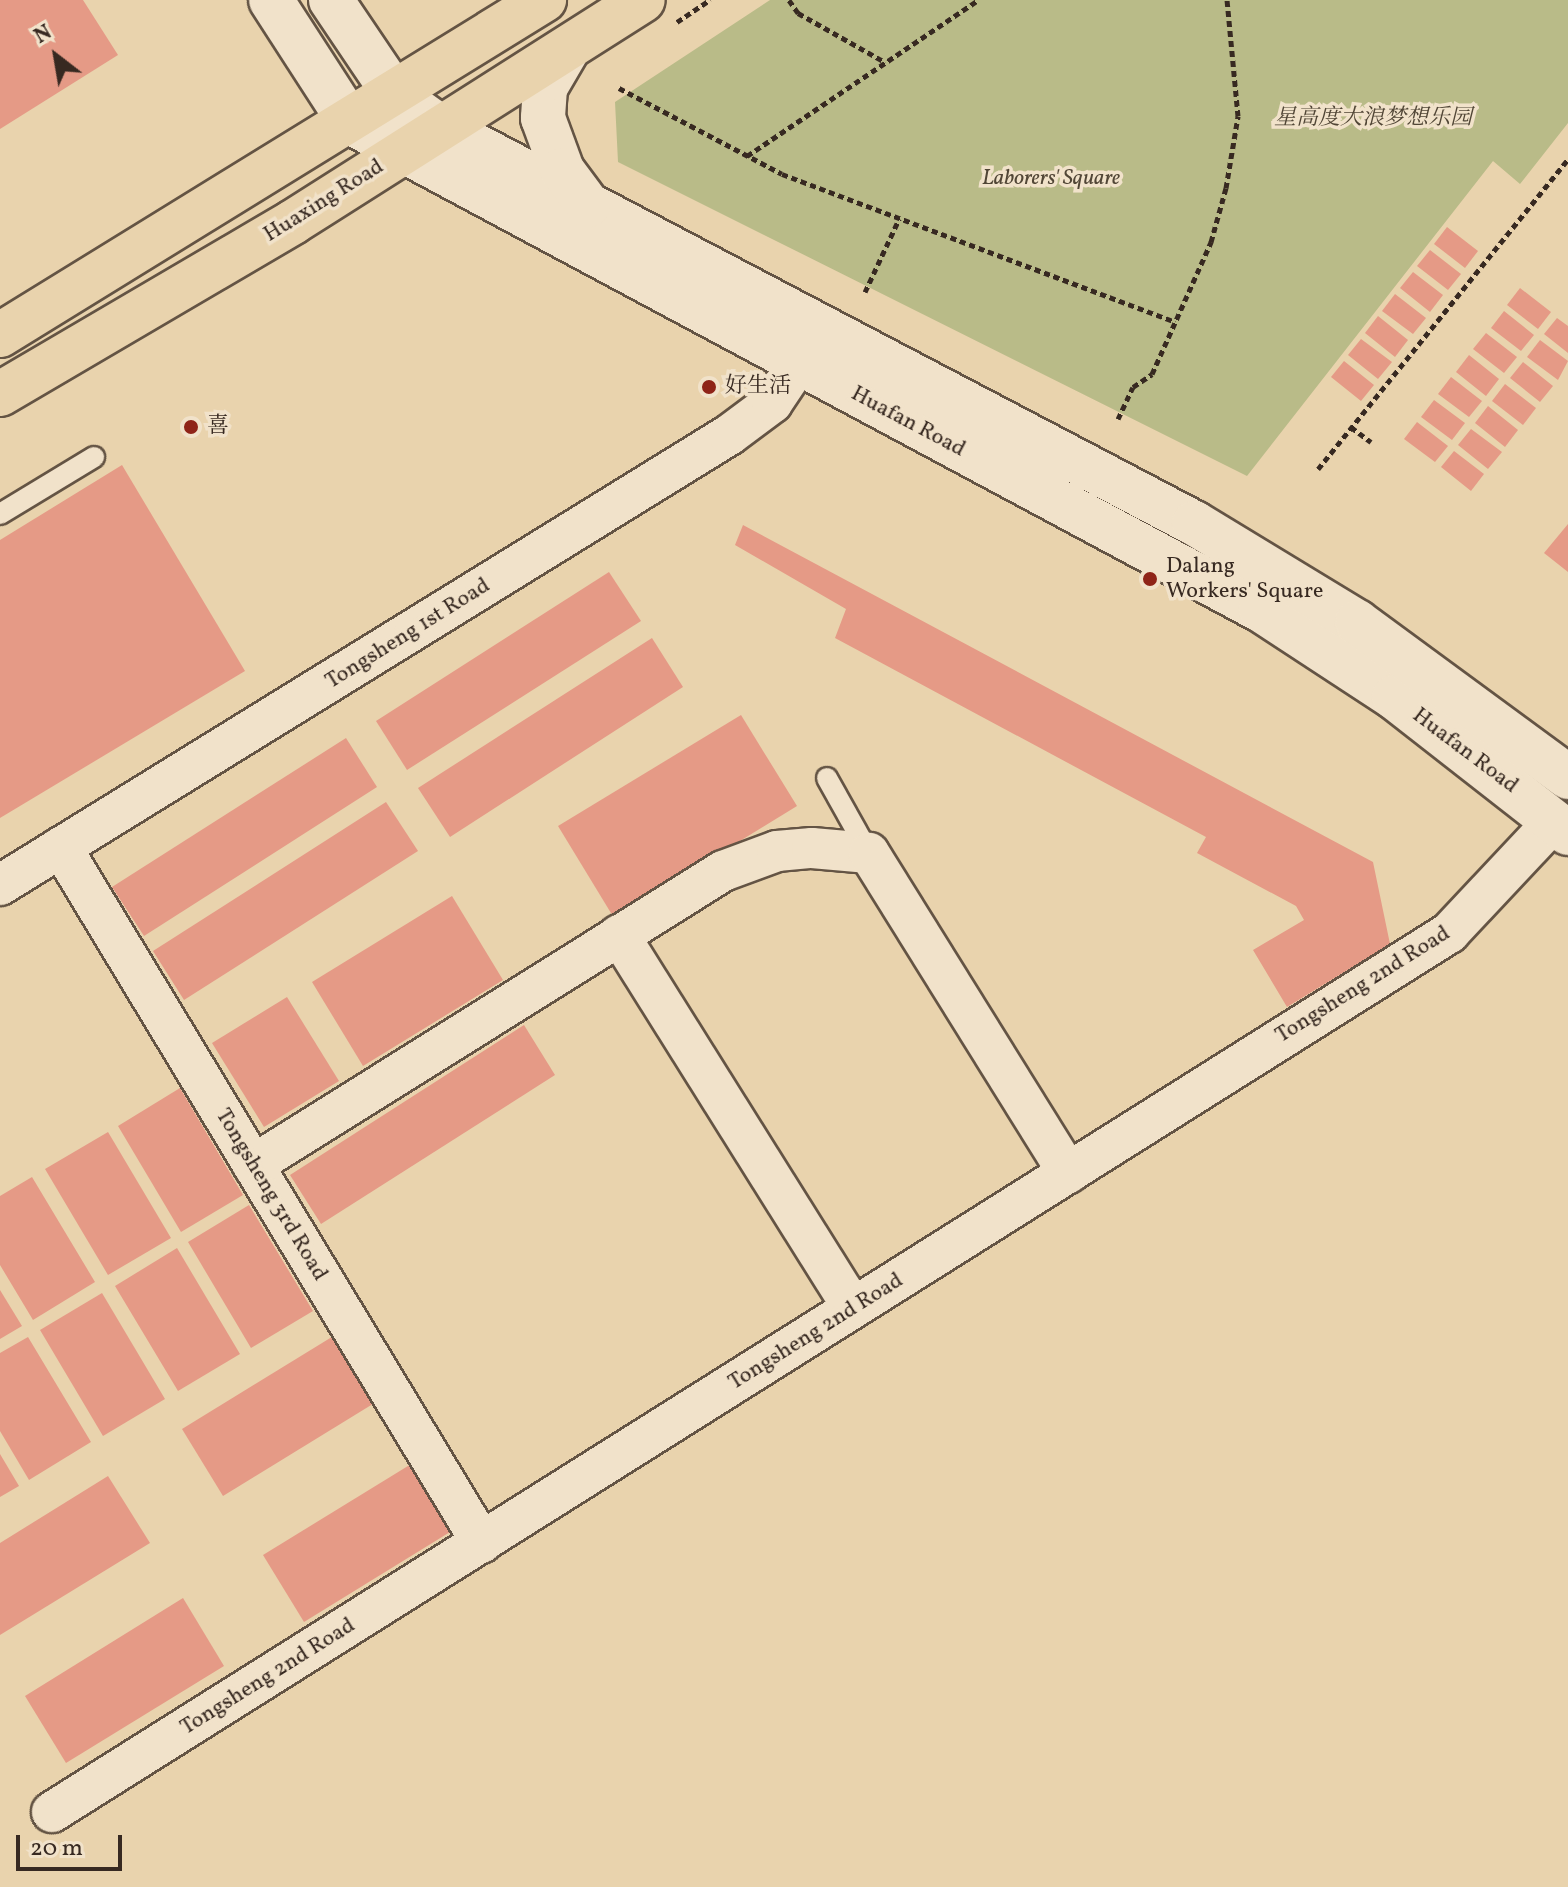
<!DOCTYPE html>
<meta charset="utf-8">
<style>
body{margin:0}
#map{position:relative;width:1568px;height:1887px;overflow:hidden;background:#e9d3ad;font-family:Vollkorn,"Noto Serif SC",serif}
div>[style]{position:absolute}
.green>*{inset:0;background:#b9bb88}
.building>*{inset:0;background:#e59a86}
.path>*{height:5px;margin-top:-2.5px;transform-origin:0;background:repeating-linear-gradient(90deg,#372921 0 6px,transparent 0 10px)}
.roads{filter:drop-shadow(2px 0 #645444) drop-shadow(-2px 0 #645444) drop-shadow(0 2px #645444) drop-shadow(0 -2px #645444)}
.lane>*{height:20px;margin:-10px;padding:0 10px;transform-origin:10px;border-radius:10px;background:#f1e2ca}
.street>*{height:40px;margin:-20px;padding:0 20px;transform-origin:20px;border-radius:20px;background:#f1e2ca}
.secondary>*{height:44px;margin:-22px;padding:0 22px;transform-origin:22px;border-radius:22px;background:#f1e2ca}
.primary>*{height:44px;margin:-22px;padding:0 22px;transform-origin:22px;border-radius:22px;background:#e9d3ad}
.dots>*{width:22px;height:22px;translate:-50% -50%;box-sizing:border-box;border:4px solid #f1e2ca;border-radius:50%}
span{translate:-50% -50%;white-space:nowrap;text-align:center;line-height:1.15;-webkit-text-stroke:7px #f1e2ca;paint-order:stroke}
.park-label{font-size:22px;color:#514636;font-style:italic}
.street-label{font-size:22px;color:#372921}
.poi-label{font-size:22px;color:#372921}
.left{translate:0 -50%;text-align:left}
.north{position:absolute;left:16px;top:16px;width:80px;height:80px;-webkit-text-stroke:6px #f1e2ca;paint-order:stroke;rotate:329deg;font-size:22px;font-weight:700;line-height:32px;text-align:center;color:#372921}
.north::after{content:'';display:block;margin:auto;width:28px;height:36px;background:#372921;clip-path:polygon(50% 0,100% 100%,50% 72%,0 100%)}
.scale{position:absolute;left:16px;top:1835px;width:106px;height:36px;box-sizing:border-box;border:4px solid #372921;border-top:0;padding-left:10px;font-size:24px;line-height:28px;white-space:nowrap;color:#372921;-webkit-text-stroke:6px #f1e2ca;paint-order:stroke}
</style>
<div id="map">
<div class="green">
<i style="clip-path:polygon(770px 0,1568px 0,1568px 123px,1520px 184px,1493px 161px,1247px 476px,618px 162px,615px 102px)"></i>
</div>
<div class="building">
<i style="clip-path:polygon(0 0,83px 0,118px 55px,0 129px)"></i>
<i style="clip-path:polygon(1447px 227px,1478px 251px,1465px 268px,1434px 244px)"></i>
<i style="clip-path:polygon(1430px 250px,1461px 274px,1448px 290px,1417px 266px)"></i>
<i style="clip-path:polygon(1413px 272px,1443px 295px,1430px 312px,1400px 288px)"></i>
<i style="clip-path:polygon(1520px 288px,1551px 312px,1538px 329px,1507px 305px)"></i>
<i style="clip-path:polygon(1395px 294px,1426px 318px,1413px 334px,1382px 311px)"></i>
<i style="clip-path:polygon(1504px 311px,1534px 335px,1521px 351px,1491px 328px)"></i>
<i style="clip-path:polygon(1378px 316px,1408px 340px,1395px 357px,1365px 333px)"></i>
<i style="clip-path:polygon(1557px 318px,1568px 326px,1568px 353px,1544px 334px)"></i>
<i style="clip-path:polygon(1486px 333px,1517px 357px,1504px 373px,1473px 349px)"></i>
<i style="clip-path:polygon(1361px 339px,1392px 362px,1378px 379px,1348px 355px)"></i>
<i style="clip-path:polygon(1540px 340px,1568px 361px,1558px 380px,1527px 357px)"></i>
<i style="clip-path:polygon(1469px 355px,1499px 379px,1486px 396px,1456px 372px)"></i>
<i style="clip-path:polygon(1344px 361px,1374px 385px,1361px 401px,1331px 377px)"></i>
<i style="clip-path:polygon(1523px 362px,1553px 386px,1540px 402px,1510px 378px)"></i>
<i style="clip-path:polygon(1451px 377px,1482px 401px,1469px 417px,1438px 394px)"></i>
<i style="clip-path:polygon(1505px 384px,1536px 408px,1523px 425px,1492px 401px)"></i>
<i style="clip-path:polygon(1434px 400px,1465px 423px,1452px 440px,1421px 417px)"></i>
<i style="clip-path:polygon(1488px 406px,1518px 430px,1505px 447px,1475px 423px)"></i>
<i style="clip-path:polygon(1417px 422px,1448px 446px,1435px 462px,1404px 439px)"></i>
<i style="clip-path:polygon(1471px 429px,1502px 452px,1488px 469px,1458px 445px)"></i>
<i style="clip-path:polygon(1454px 451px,1484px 474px,1471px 491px,1441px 467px)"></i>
<i style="clip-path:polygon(122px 465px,245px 671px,0 818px,0 540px)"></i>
<i style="clip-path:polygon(1568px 524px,1568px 572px,1544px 553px)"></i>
<i style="clip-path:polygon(743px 525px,1373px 862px,1390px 944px,1287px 1007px,1253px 950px,1304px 920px,1296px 906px,1197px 853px,1206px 837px,835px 638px,846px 609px,735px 545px)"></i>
<i style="clip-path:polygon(609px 572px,641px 621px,407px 770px,376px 721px)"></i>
<i style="clip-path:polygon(652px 638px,683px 687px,450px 837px,418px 788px)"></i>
<i style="clip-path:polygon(741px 715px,797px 806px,614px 918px,558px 826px)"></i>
<i style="clip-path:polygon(346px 738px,377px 787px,144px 936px,112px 887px)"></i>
<i style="clip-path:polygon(386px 802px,418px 851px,184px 1000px,153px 951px)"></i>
<i style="clip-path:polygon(452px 896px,503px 980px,363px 1066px,312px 982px)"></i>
<i style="clip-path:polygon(287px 997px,339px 1081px,264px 1127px,212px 1043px)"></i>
<i style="clip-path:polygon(524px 1025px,555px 1075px,321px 1224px,290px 1175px)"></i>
<i style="clip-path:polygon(180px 1088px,243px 1195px,181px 1232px,118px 1126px)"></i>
<i style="clip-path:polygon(108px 1132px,171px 1238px,108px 1275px,45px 1169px)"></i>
<i style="clip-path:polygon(32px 1177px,95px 1282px,33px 1320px,0 1265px,0 1196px)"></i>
<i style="clip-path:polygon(249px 1205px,313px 1311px,251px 1348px,188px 1242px)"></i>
<i style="clip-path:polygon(177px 1248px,240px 1354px,178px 1391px,115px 1286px)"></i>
<i style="clip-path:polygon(0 1290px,22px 1326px,0 1339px)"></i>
<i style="clip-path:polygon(102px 1293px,165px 1399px,103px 1436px,40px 1330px)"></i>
<i style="clip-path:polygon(340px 1332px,381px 1399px,223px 1496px,182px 1429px)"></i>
<i style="clip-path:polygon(28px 1337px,91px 1442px,29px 1480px,0 1431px,0 1353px)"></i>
<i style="clip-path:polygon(0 1454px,19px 1486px,0 1497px)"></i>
<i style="clip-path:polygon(421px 1458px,463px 1524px,304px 1622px,263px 1555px)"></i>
<i style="clip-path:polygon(108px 1476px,150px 1543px,0 1635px,0 1543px)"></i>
<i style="clip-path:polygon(183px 1598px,224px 1666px,66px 1763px,25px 1696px)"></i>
</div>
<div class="path">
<i style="left:789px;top:0;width:16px;rotate:55deg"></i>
<i style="left:798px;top:13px;width:100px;rotate:29.4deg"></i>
<i style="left:677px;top:22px;width:40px;rotate:-34deg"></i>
<i style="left:619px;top:88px;width:184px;rotate:27.8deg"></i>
<i style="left:782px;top:174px;width:420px;rotate:20.6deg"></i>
<i style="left:747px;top:156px;width:279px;rotate:-34deg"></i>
<i style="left:865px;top:292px;width:81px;rotate:-65deg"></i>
<i style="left:1118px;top:419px;width:35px;rotate:-65deg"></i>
<i style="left:1133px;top:387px;width:23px;rotate:-34deg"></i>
<i style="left:1152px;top:374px;width:145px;rotate:-65.9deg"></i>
<i style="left:1211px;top:242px;width:56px;rotate:-74.5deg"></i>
<i style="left:1226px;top:188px;width:73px;rotate:-80.5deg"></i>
<i style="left:1238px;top:116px;width:117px;rotate:-95.4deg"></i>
<i style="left:1351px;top:427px;width:25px;rotate:37deg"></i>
<i style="left:1318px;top:469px;width:398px;rotate:-51.1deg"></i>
</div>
<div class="roads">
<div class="lane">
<i style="left:0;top:514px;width:110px;rotate:-31.2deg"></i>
<i style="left:827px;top:778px;width:86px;rotate:60.8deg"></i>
</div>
<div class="street">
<i style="left:61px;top:847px;width:813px;rotate:58.83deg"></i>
<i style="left:0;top:885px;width:857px;rotate:-31.69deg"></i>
<i style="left:729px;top:435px;width:54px;rotate:-36.7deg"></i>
<i style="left:772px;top:403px;width:47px;rotate:-56.3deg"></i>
<i style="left:619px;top:935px;width:440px;rotate:57.9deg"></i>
<i style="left:253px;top:1165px;width:554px;rotate:-32.03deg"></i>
<i style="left:723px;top:871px;width:58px;rotate:-20.3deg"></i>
<i style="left:777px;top:851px;width:35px;rotate:-5deg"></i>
<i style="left:812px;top:848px;width:57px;rotate:5deg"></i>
<i style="left:869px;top:853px;width:377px;rotate:58.1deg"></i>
<i style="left:52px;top:1812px;width:1651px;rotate:-32.18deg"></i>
<i style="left:1449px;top:933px;width:154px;rotate:-46.8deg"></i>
</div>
<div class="secondary">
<i style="left:271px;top:0;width:145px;rotate:57.1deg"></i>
<i style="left:350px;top:122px;width:1033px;rotate:28.18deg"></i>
<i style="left:1261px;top:610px;width:159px;rotate:33.2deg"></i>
<i style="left:1394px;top:697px;width:221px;rotate:38deg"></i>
<i style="left:331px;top:0;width:115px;rotate:56deg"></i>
<i style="left:395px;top:95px;width:55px;rotate:35.4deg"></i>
<i style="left:440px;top:127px;width:852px;rotate:27.71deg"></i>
<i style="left:1194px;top:523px;width:191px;rotate:31.3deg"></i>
<i style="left:1357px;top:622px;width:262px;rotate:36.3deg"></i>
<i style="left:566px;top:52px;width:42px;rotate:120.3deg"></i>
<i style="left:545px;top:88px;width:30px;rotate:94deg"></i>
<i style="left:543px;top:118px;width:55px;rotate:69.9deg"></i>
<i style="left:562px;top:170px;width:44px;rotate:53.4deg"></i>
</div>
<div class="primary">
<i style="left:0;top:335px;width:639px;rotate:-31.63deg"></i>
<i style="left:0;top:394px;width:340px;rotate:-30.4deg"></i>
<i style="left:293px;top:222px;width:414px;rotate:-32.4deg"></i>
</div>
</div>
<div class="dots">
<i style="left:709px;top:387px;background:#8f2418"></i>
<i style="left:191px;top:427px;background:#8f2418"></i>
<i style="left:1150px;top:579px;background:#8f2418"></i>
</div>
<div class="park-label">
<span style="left:1373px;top:119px">星高度大浪梦想乐园</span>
<span style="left:1051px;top:179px">Laborers' Square</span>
</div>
<div class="street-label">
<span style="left:324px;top:201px;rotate:-32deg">Huaxing Road</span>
<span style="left:908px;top:422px;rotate:28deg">Huafan Road</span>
<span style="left:408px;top:634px;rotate:-32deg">Tongsheng 1st Road</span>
<span style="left:1465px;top:751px;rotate:37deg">Huafan Road</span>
<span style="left:1363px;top:985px;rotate:-32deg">Tongsheng 2nd Road</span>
<span style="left:271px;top:1195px;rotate:59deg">Tongsheng 3rd Road</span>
<span style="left:816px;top:1332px;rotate:-32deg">Tongsheng 2nd Road</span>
<span style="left:268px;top:1677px;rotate:-32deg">Tongsheng 2nd Road</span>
</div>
<div class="poi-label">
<span class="left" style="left:725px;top:387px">好生活</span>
<span class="left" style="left:207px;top:427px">喜</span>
<span class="left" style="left:1166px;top:579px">Dalang<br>Workers' Square</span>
</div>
<div class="north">N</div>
<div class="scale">20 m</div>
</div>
